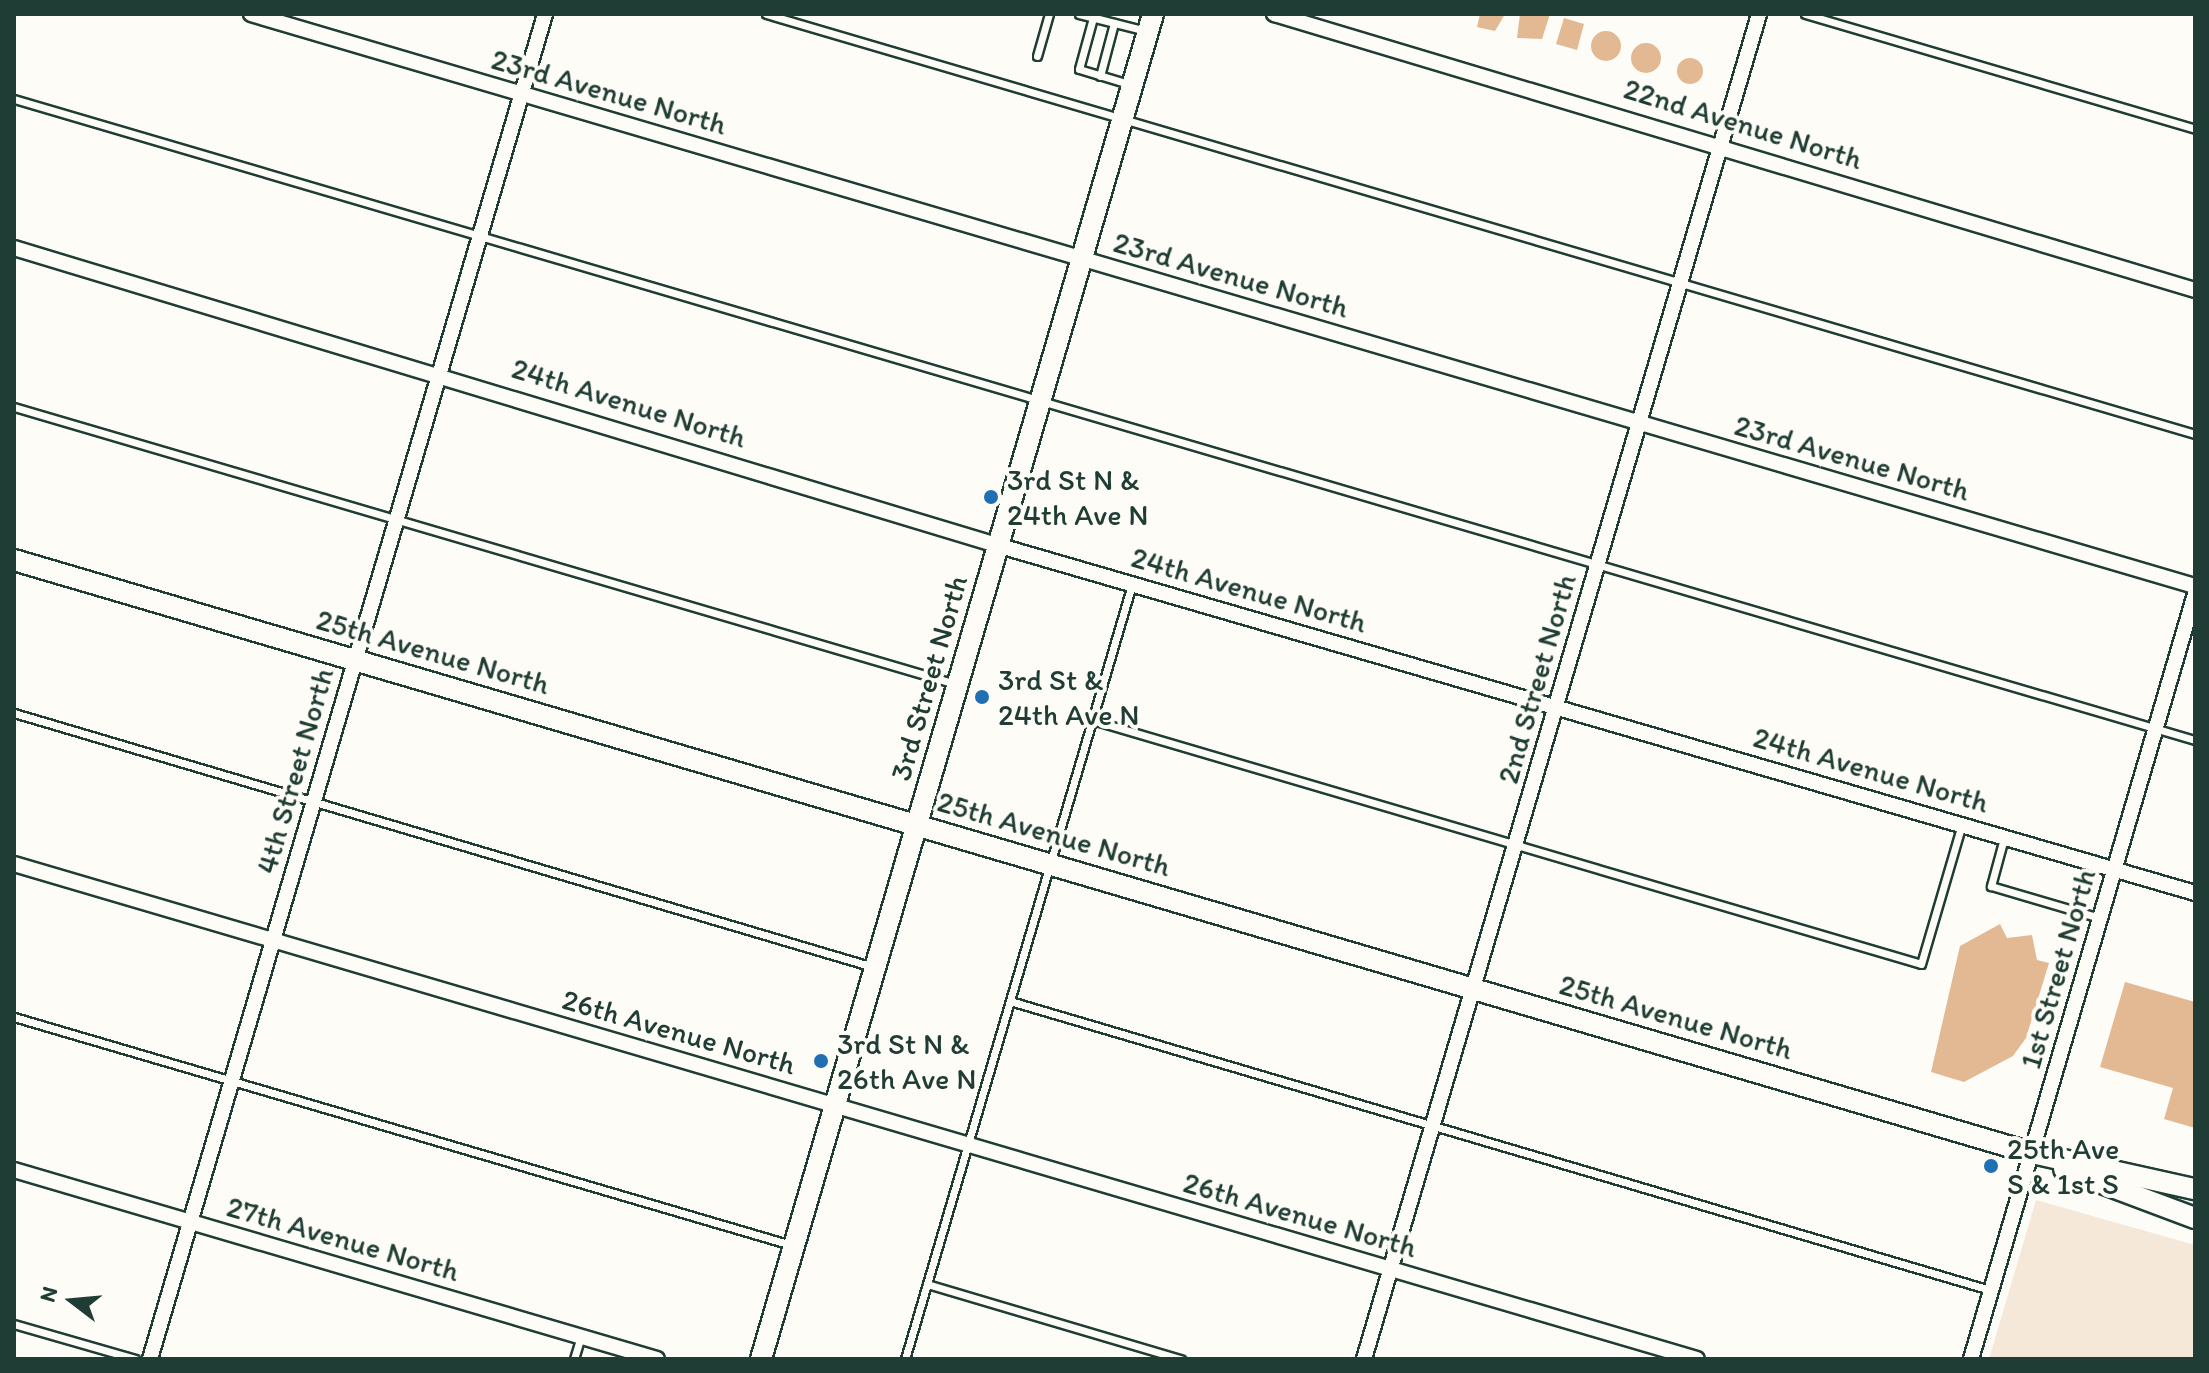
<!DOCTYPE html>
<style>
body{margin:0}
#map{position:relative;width:2209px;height:1373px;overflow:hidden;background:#fdfcf7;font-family:Itim,sans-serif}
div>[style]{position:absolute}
.built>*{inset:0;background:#f5e8d9}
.building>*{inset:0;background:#e3b993}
.round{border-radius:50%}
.roads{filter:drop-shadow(2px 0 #1f3d34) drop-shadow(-2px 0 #1f3d34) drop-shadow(0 2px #1f3d34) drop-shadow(0 -2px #1f3d34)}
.lane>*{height:7px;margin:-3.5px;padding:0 3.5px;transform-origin:3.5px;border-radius:3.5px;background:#fdfcf7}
.street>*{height:14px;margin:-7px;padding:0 7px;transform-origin:7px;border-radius:7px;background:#fdfcf7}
.secondary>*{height:20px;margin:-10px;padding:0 10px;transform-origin:10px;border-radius:10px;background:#fdfcf7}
.dots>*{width:22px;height:22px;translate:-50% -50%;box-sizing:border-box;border:4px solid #fdfcf7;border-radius:50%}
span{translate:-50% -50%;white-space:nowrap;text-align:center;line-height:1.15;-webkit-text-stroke:8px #fdfcf7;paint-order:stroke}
.street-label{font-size:30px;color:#1f3d34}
.poi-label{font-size:30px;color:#1f3d34}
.left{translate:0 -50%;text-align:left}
.frame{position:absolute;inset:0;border:16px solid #1f3d34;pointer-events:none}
.north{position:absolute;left:32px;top:1261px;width:80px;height:80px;-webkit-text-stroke:6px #fdfcf7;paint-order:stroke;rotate:286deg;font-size:22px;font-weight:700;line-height:32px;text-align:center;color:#1f3d34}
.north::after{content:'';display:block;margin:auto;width:28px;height:36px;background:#1f3d34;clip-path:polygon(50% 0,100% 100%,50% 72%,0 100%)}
</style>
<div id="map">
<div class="built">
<i style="clip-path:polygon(2036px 1200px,2195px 1245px,2195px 1359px,1989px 1359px)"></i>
</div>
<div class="building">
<i style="clip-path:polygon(1480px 14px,1505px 14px,1495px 31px,1477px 27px)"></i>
<i style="clip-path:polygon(1520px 14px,1550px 14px,1542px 39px,1517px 38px)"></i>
<i style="clip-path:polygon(1564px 18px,1584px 24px,1577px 50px,1556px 44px)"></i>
<i class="round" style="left:1591px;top:31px;width:30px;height:30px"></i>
<i class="round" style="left:1631px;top:43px;width:30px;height:30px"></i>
<i class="round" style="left:1677px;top:58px;width:26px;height:26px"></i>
<i style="clip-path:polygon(2000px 924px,2007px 938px,2032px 935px,2037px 960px,2049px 963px,2026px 1038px,2013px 1056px,1964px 1082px,1931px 1072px,1960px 946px)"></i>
<i style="clip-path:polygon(2125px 982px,2195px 1002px,2195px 1128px,2164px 1119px,2173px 1088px,2100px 1067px)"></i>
</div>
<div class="roads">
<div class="lane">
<i style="left:766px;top:14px;width:1489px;rotate:16.38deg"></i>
<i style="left:1079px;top:14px;width:69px;rotate:14.2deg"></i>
<i style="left:1094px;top:14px;width:57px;rotate:105.3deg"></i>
<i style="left:1079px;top:69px;width:55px;rotate:16.8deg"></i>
<i style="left:1805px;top:14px;width:407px;rotate:16.4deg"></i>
<i style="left:1037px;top:56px;width:44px;rotate:-74.1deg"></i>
<i style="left:1100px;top:76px;width:55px;rotate:-75.2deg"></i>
<i style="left:14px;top:99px;width:2273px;rotate:16.38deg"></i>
<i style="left:14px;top:407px;width:982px;rotate:16.39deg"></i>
<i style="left:14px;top:713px;width:896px;rotate:16.47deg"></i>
<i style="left:1092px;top:720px;width:864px;rotate:16.4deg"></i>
<i style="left:1921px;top:964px;width:146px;rotate:-73.7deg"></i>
<i style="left:2004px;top:838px;width:50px;rotate:105.2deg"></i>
<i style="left:1991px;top:886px;width:114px;rotate:16.4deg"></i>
<i style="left:1010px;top:1001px;width:1022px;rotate:16.43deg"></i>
<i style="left:14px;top:1017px;width:810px;rotate:16.35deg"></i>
<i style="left:927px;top:1284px;width:265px;rotate:16.5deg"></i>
<i style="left:14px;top:1324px;width:126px;rotate:16.1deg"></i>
<i style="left:574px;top:1359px;width:24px;rotate:-73deg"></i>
<i style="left:905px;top:1359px;width:808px;rotate:-73.67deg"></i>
</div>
<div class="street">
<i style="left:251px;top:14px;width:2026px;rotate:16.4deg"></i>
<i style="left:1274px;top:14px;width:961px;rotate:16.68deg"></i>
<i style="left:14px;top:248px;width:1030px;rotate:16.82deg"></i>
<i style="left:1000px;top:546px;width:1244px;rotate:16.19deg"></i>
<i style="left:14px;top:864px;width:1754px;rotate:16.39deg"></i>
<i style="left:14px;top:1170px;width:670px;rotate:16.38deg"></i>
<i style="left:150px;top:1359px;width:1402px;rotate:-73.63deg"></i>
<i style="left:1364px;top:1359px;width:1402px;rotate:-73.63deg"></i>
<i style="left:1971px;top:1359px;width:797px;rotate:-73.68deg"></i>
</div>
<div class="secondary">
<i style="left:14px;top:560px;width:2103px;rotate:16.38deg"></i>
<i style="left:2032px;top:1153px;width:167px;rotate:12.5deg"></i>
<i style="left:2064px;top:1169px;width:140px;rotate:20.5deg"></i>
<i style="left:761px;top:1359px;width:1401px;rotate:-73.75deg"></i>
</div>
</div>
<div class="dots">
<i style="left:991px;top:497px;background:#1f6fb2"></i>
<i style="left:982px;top:697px;background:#1f6fb2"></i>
<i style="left:821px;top:1061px;background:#1f6fb2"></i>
<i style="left:1991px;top:1166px;background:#1f6fb2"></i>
</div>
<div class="street-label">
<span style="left:609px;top:92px;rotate:16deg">23rd Avenue North</span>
<span style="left:1743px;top:124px;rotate:17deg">22nd Avenue North</span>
<span style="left:1231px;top:275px;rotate:16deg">23rd Avenue North</span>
<span style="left:629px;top:403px;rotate:17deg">24th Avenue North</span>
<span style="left:1852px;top:458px;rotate:16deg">23rd Avenue North</span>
<span style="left:1249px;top:590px;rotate:16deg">24th Avenue North</span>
<span style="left:433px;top:652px;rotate:16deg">25th Avenue North</span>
<span style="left:929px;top:678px;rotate:-74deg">3rd Street North</span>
<span style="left:1537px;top:679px;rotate:-74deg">2nd Street North</span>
<span style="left:1871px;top:770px;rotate:16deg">24th Avenue North</span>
<span style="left:295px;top:771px;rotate:-74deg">4th Street North</span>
<span style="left:1054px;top:834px;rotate:16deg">25th Avenue North</span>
<span style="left:2058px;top:969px;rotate:-74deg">1st Street North</span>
<span style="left:1676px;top:1017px;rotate:16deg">25th Avenue North</span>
<span style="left:679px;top:1032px;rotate:16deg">26th Avenue North</span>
<span style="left:1300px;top:1215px;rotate:16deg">26th Avenue North</span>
<span style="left:343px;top:1239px;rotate:16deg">27th Avenue North</span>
</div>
<div class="poi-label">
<span class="left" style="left:1007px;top:497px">3rd St N &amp;<br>24th Ave N</span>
<span class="left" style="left:998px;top:697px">3rd St &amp;<br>24th Ave N</span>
<span class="left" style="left:837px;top:1061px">3rd St N &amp;<br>26th Ave N</span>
<span class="left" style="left:2007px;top:1166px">25th Ave<br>S &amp; 1st S</span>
</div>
<div class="frame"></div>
<div class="north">N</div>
</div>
